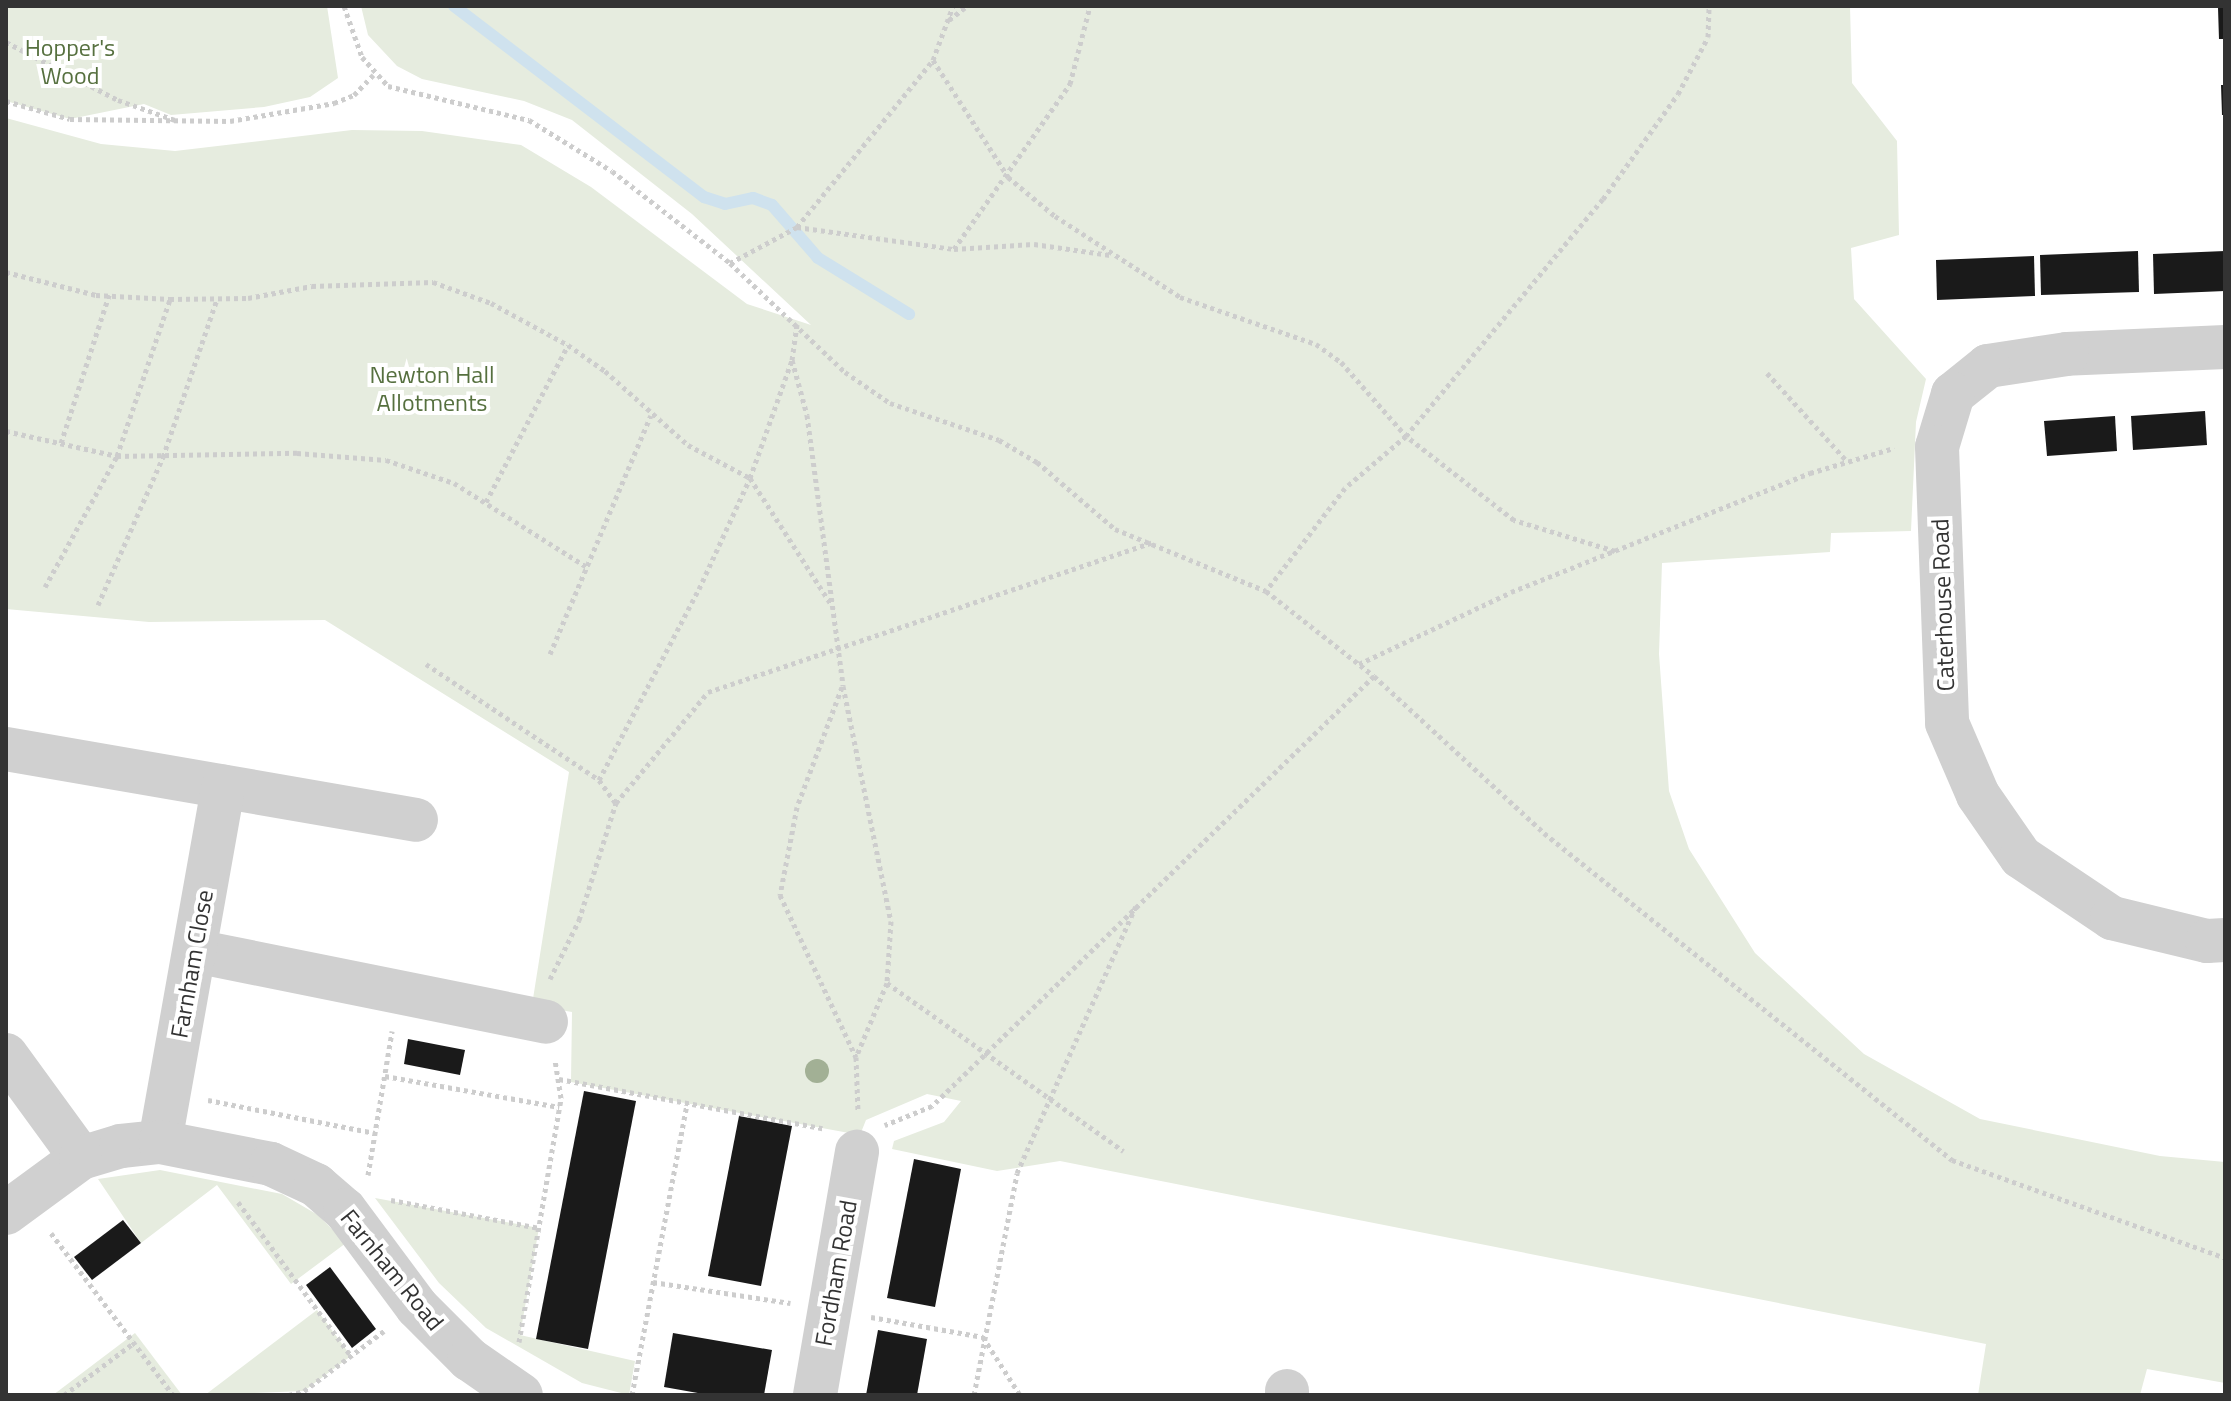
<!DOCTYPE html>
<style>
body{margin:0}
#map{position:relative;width:2231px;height:1401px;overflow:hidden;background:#fff;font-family:"Titillium Web",sans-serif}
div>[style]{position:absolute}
.green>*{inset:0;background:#e6ecdf}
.stream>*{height:12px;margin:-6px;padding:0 6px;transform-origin:6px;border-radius:6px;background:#cfe2ee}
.building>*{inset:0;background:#1a1a1a}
.path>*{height:5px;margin-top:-2.5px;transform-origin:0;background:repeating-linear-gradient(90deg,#cdcdcd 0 4px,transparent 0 8px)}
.minor>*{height:44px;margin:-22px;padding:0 22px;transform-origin:22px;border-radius:22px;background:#d0d0d0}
.trees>*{width:24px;height:24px;margin:-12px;border-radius:50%;background:#a2b095}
span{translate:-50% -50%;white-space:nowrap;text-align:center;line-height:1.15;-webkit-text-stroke:8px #fff;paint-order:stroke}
.park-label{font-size:24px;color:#56703f}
.street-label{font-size:24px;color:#333}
.frame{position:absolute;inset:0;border:8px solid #333;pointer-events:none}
</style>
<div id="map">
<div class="green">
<i style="clip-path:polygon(6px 6px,327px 6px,338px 78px,310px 97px,264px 107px,171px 115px,144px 104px,70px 119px,6px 101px)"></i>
<i style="clip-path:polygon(361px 6px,1850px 6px,1852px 83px,1897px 141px,1899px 235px,1851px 248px,1854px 299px,1926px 379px,1916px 422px,1911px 531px,1831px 533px,1830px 552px,1662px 563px,1659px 654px,1669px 791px,1689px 849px,1755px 953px,1864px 1054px,1980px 1119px,2160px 1156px,2225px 1162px,2225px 1383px,2147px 1369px,2140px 1395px,1978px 1395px,1986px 1344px,1060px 1161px,997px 1171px,892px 1149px,894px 1141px,944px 1122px,961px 1101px,927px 1094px,866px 1120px,860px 1135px,571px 1082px,572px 1012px,532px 1005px,569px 772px,325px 620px,149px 622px,6px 609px,6px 118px,101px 144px,175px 151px,352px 130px,422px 131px,521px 145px,591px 187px,747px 304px,811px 325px,692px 214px,572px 120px,524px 101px,422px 79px,397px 66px,368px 35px)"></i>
<i style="clip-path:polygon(160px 1170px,282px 1194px,318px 1215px,346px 1243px,291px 1284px,217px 1185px,141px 1243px,98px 1179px)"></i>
<i style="clip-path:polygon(375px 1198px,539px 1228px,520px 1335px,635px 1361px,629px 1395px,582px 1383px,486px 1328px,439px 1283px)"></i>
<i style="clip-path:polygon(317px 1310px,351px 1356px,304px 1391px,205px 1395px)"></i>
<i style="clip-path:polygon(135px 1333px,182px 1395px,53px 1395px)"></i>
</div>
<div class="stream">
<i style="left:454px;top:6px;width:315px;rotate:37.4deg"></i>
<i style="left:704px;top:197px;width:22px;rotate:18deg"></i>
<i style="left:725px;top:204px;width:29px;rotate:-12deg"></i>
<i style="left:753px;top:198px;width:20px;rotate:20deg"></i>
<i style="left:772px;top:205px;width:70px;rotate:49deg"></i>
<i style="left:818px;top:258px;width:107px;rotate:31.6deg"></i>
</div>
<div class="building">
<i style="clip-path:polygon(2225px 7px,2225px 39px,2219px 39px,2218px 8px)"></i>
<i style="clip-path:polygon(2221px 85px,2225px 85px,2225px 115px,2222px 115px)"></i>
<i style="clip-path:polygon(2138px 251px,2139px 292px,2041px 295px,2040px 255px)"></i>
<i style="clip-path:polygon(2225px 251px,2225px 291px,2154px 294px,2153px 254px)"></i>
<i style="clip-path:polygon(2034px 256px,2035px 296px,1937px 300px,1936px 260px)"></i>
<i style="clip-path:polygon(2205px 411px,2207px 445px,2133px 450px,2131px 416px)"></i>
<i style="clip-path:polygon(2115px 416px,2117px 451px,2047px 456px,2044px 421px)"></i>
<i style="clip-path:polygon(408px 1039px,465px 1050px,460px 1075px,404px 1064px)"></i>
<i style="clip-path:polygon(584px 1091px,636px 1101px,588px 1349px,536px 1339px)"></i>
<i style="clip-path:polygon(739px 1116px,792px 1126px,761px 1286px,708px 1276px)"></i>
<i style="clip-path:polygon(914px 1159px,961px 1169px,935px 1307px,887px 1298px)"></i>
<i style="clip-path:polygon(123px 1220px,141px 1243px,92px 1280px,74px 1257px)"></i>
<i style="clip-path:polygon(330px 1267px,376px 1329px,352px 1348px,306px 1285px)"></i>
<i style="clip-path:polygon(878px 1330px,927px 1339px,917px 1395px,866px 1395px)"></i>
<i style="clip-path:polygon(673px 1333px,772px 1350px,764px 1395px,709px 1395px,664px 1387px)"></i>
</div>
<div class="path">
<i style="left:344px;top:6px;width:54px;rotate:70.6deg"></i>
<i style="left:362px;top:57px;width:39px;rotate:48deg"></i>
<i style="left:388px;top:86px;width:145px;rotate:13.6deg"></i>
<i style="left:529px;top:120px;width:97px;rotate:31.6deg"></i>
<i style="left:612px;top:171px;width:150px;rotate:37.9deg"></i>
<i style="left:730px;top:263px;width:158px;rotate:43.5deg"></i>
<i style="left:845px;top:372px;width:55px;rotate:34.6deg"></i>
<i style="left:890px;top:403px;width:115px;rotate:18.7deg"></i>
<i style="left:999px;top:440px;width:44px;rotate:30.1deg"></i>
<i style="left:1037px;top:462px;width:103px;rotate:40.7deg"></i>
<i style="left:1115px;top:529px;width:163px;rotate:22.3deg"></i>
<i style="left:1266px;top:591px;width:137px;rotate:38.2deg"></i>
<i style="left:1374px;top:676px;width:617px;rotate:135.79deg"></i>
<i style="left:932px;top:1106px;width:51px;rotate:158deg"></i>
<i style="left:949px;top:20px;width:23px;rotate:-38deg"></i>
<i style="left:6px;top:42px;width:126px;rotate:27.4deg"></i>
<i style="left:118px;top:100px;width:60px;rotate:19.3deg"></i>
<i style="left:933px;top:60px;width:139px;rotate:57.3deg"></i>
<i style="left:1008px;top:177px;width:61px;rotate:39.7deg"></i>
<i style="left:1055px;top:216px;width:149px;rotate:32.9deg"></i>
<i style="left:1180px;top:297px;width:144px;rotate:19.1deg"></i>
<i style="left:1316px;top:344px;width:31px;rotate:36deg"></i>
<i style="left:1341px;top:362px;width:98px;rotate:48.7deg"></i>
<i style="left:1406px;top:436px;width:80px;rotate:139.6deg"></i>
<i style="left:1345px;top:488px;width:130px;rotate:127.5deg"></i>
<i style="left:6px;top:101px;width:66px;rotate:15.7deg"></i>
<i style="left:70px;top:119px;width:160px;rotate:0.7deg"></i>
<i style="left:230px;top:121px;width:106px;rotate:-9.8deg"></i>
<i style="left:334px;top:103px;width:22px;rotate:-22deg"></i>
<i style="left:354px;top:95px;width:28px;rotate:-46deg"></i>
<i style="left:797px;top:227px;width:159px;rotate:8deg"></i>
<i style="left:954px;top:249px;width:80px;rotate:-3.6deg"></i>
<i style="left:1034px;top:244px;width:77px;rotate:8.2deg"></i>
<i style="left:954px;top:249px;width:202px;rotate:-54.9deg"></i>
<i style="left:1070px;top:84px;width:81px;rotate:-75.6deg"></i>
<i style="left:730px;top:263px;width:76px;rotate:-28.2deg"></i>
<i style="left:797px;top:227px;width:215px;rotate:-50.8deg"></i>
<i style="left:933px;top:60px;width:58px;rotate:-69.7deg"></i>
<i style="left:6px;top:272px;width:93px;rotate:14.3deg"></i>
<i style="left:96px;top:295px;width:74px;rotate:3.1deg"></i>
<i style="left:170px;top:299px;width:78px;rotate:-0.7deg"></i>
<i style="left:248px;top:298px;width:65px;rotate:-10.6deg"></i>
<i style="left:312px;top:286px;width:121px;rotate:-1.9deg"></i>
<i style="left:433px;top:282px;width:62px;rotate:19.9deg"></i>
<i style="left:491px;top:303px;width:88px;rotate:28.6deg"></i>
<i style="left:568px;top:345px;width:45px;rotate:35.1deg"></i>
<i style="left:605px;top:371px;width:111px;rotate:41.7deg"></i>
<i style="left:688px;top:445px;width:70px;rotate:28deg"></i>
<i style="left:750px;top:478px;width:150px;rotate:57.3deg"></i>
<i style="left:792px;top:360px;width:57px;rotate:74.7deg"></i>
<i style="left:807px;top:415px;width:273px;rotate:82.4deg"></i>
<i style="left:843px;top:686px;width:240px;rotate:78.5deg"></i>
<i style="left:891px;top:921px;width:62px;rotate:93.7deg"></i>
<i style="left:887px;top:983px;width:80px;rotate:112.7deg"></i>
<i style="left:856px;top:1057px;width:54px;rotate:87.9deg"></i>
<i style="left:1767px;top:373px;width:118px;rotate:47.8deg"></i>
<i style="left:6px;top:431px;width:114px;rotate:12.7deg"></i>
<i style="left:117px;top:456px;width:180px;rotate:-1deg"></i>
<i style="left:297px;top:453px;width:89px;rotate:4.5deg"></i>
<i style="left:386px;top:460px;width:72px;rotate:18.7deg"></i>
<i style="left:454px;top:483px;width:157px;rotate:32.3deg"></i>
<i style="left:61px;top:443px;width:156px;rotate:-72deg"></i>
<i style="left:486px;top:502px;width:177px;rotate:-62.4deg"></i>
<i style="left:1615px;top:551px;width:106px;rotate:-162.9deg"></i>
<i style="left:1514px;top:520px;width:137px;rotate:-142.1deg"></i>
<i style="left:1406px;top:436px;width:308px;rotate:-50.3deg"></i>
<i style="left:1603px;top:199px;width:129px;rotate:-54.5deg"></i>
<i style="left:1678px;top:94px;width:64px;rotate:-62.2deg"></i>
<i style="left:1708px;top:37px;width:31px;rotate:-88deg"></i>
<i style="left:45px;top:587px;width:149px;rotate:-61.2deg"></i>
<i style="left:117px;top:456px;width:166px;rotate:-71.3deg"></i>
<i style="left:98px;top:605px;width:162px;rotate:-66.3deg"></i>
<i style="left:163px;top:457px;width:167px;rotate:-71.1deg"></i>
<i style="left:550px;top:654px;width:259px;rotate:-67.1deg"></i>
<i style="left:426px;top:664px;width:208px;rotate:33.8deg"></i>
<i style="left:599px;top:780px;width:29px;rotate:54deg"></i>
<i style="left:1359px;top:664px;width:168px;rotate:-25.3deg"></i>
<i style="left:1511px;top:592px;width:322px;rotate:-21.7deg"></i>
<i style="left:1810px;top:473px;width:88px;rotate:-16.6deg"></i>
<i style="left:1374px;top:676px;width:231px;rotate:42.7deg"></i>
<i style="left:1544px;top:833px;width:523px;rotate:38.71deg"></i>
<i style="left:1952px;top:1160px;width:290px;rotate:19.7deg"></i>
<i style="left:842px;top:687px;width:128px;rotate:110.6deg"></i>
<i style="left:797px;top:807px;width:90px;rotate:100.9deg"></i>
<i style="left:780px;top:895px;width:179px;rotate:64.9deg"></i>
<i style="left:599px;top:780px;width:216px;rotate:-62.4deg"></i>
<i style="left:699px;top:589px;width:122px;rotate:-65.3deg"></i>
<i style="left:750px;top:478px;width:125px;rotate:-70.4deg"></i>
<i style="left:792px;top:360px;width:36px;rotate:-82deg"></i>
<i style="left:550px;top:979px;width:66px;rotate:-63.8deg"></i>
<i style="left:579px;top:920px;width:123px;rotate:-72.5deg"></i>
<i style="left:616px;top:803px;width:144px;rotate:-50.3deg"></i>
<i style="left:708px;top:692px;width:468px;rotate:-18.6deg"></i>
<i style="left:887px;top:983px;width:290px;rotate:35.4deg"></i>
<i style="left:385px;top:1076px;width:177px;rotate:10.1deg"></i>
<i style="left:559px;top:1079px;width:268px;rotate:10.6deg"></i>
<i style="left:208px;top:1100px;width:170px;rotate:11.2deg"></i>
<i style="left:368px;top:1175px;width:146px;rotate:-80.5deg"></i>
<i style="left:391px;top:1200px;width:151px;rotate:10.7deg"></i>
<i style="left:238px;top:1202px;width:191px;rotate:53.7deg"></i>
<i style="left:51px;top:1233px;width:203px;rotate:53deg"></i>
<i style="left:653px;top:1282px;width:139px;rotate:8.7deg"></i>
<i style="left:871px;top:1317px;width:114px;rotate:10.1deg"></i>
<i style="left:983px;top:1337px;width:69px;rotate:57.5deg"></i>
<i style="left:519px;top:1342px;width:248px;rotate:-80.2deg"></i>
<i style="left:561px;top:1098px;width:38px;rotate:-99deg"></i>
<i style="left:64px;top:1395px;width:89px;rotate:-36.7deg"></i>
<i style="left:289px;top:1395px;width:16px;rotate:-15deg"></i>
<i style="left:304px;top:1391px;width:100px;rotate:-36.9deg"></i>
<i style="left:632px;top:1395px;width:297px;rotate:-79.3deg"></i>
<i style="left:974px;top:1395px;width:226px;rotate:-79deg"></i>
<i style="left:1017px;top:1173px;width:292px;rotate:-66deg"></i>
</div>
<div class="minor">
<i style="left:2225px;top:347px;width:158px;rotate:177.5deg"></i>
<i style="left:2067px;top:354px;width:80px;rotate:171.4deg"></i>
<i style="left:1988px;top:366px;width:45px;rotate:141.3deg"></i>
<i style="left:1953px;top:394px;width:55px;rotate:106.8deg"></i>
<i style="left:1937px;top:447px;width:276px;rotate:87.9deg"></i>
<i style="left:1947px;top:723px;width:78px;rotate:66.7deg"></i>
<i style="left:1978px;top:795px;width:75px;rotate:55.3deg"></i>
<i style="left:2021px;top:857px;width:110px;rotate:33.8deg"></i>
<i style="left:2112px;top:918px;width:98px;rotate:13.6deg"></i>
<i style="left:2207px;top:941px;width:18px;rotate:-3deg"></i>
<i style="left:6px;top:749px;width:416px;rotate:9.8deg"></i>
<i style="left:195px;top:951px;width:358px;rotate:11.4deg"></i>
<i style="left:6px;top:1055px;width:127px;rotate:53.9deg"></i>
<i style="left:160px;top:1142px;width:361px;rotate:-79.9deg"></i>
<i style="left:6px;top:1213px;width:93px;rotate:-36.3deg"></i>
<i style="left:81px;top:1158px;width:42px;rotate:-16.7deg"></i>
<i style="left:121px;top:1146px;width:39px;rotate:-6deg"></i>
<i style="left:160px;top:1142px;width:113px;rotate:11.2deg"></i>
<i style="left:271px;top:1164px;width:50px;rotate:25deg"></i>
<i style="left:316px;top:1185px;width:38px;rotate:41deg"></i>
<i style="left:345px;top:1210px;width:121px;rotate:53.4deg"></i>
<i style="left:417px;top:1307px;width:74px;rotate:45deg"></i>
<i style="left:469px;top:1359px;width:63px;rotate:34.7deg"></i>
<i style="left:815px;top:1395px;width:247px;rotate:-80.2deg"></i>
<i style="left:1287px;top:1395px;width:4px;rotate:-90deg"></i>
</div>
<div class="trees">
<i style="left:817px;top:1071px"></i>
</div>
<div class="park-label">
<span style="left:70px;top:62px">Hopper's<br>Wood</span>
<span style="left:432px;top:389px">Newton Hall<br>Allotments</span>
</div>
<div class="street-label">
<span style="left:1943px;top:605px;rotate:-92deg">Caterhouse Road</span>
<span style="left:192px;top:964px;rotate:-80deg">Farnham Close</span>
<span style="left:392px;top:1270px;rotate:51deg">Farnham Road</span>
<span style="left:836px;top:1273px;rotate:-80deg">Fordham Road</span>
</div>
<div class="frame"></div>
</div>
